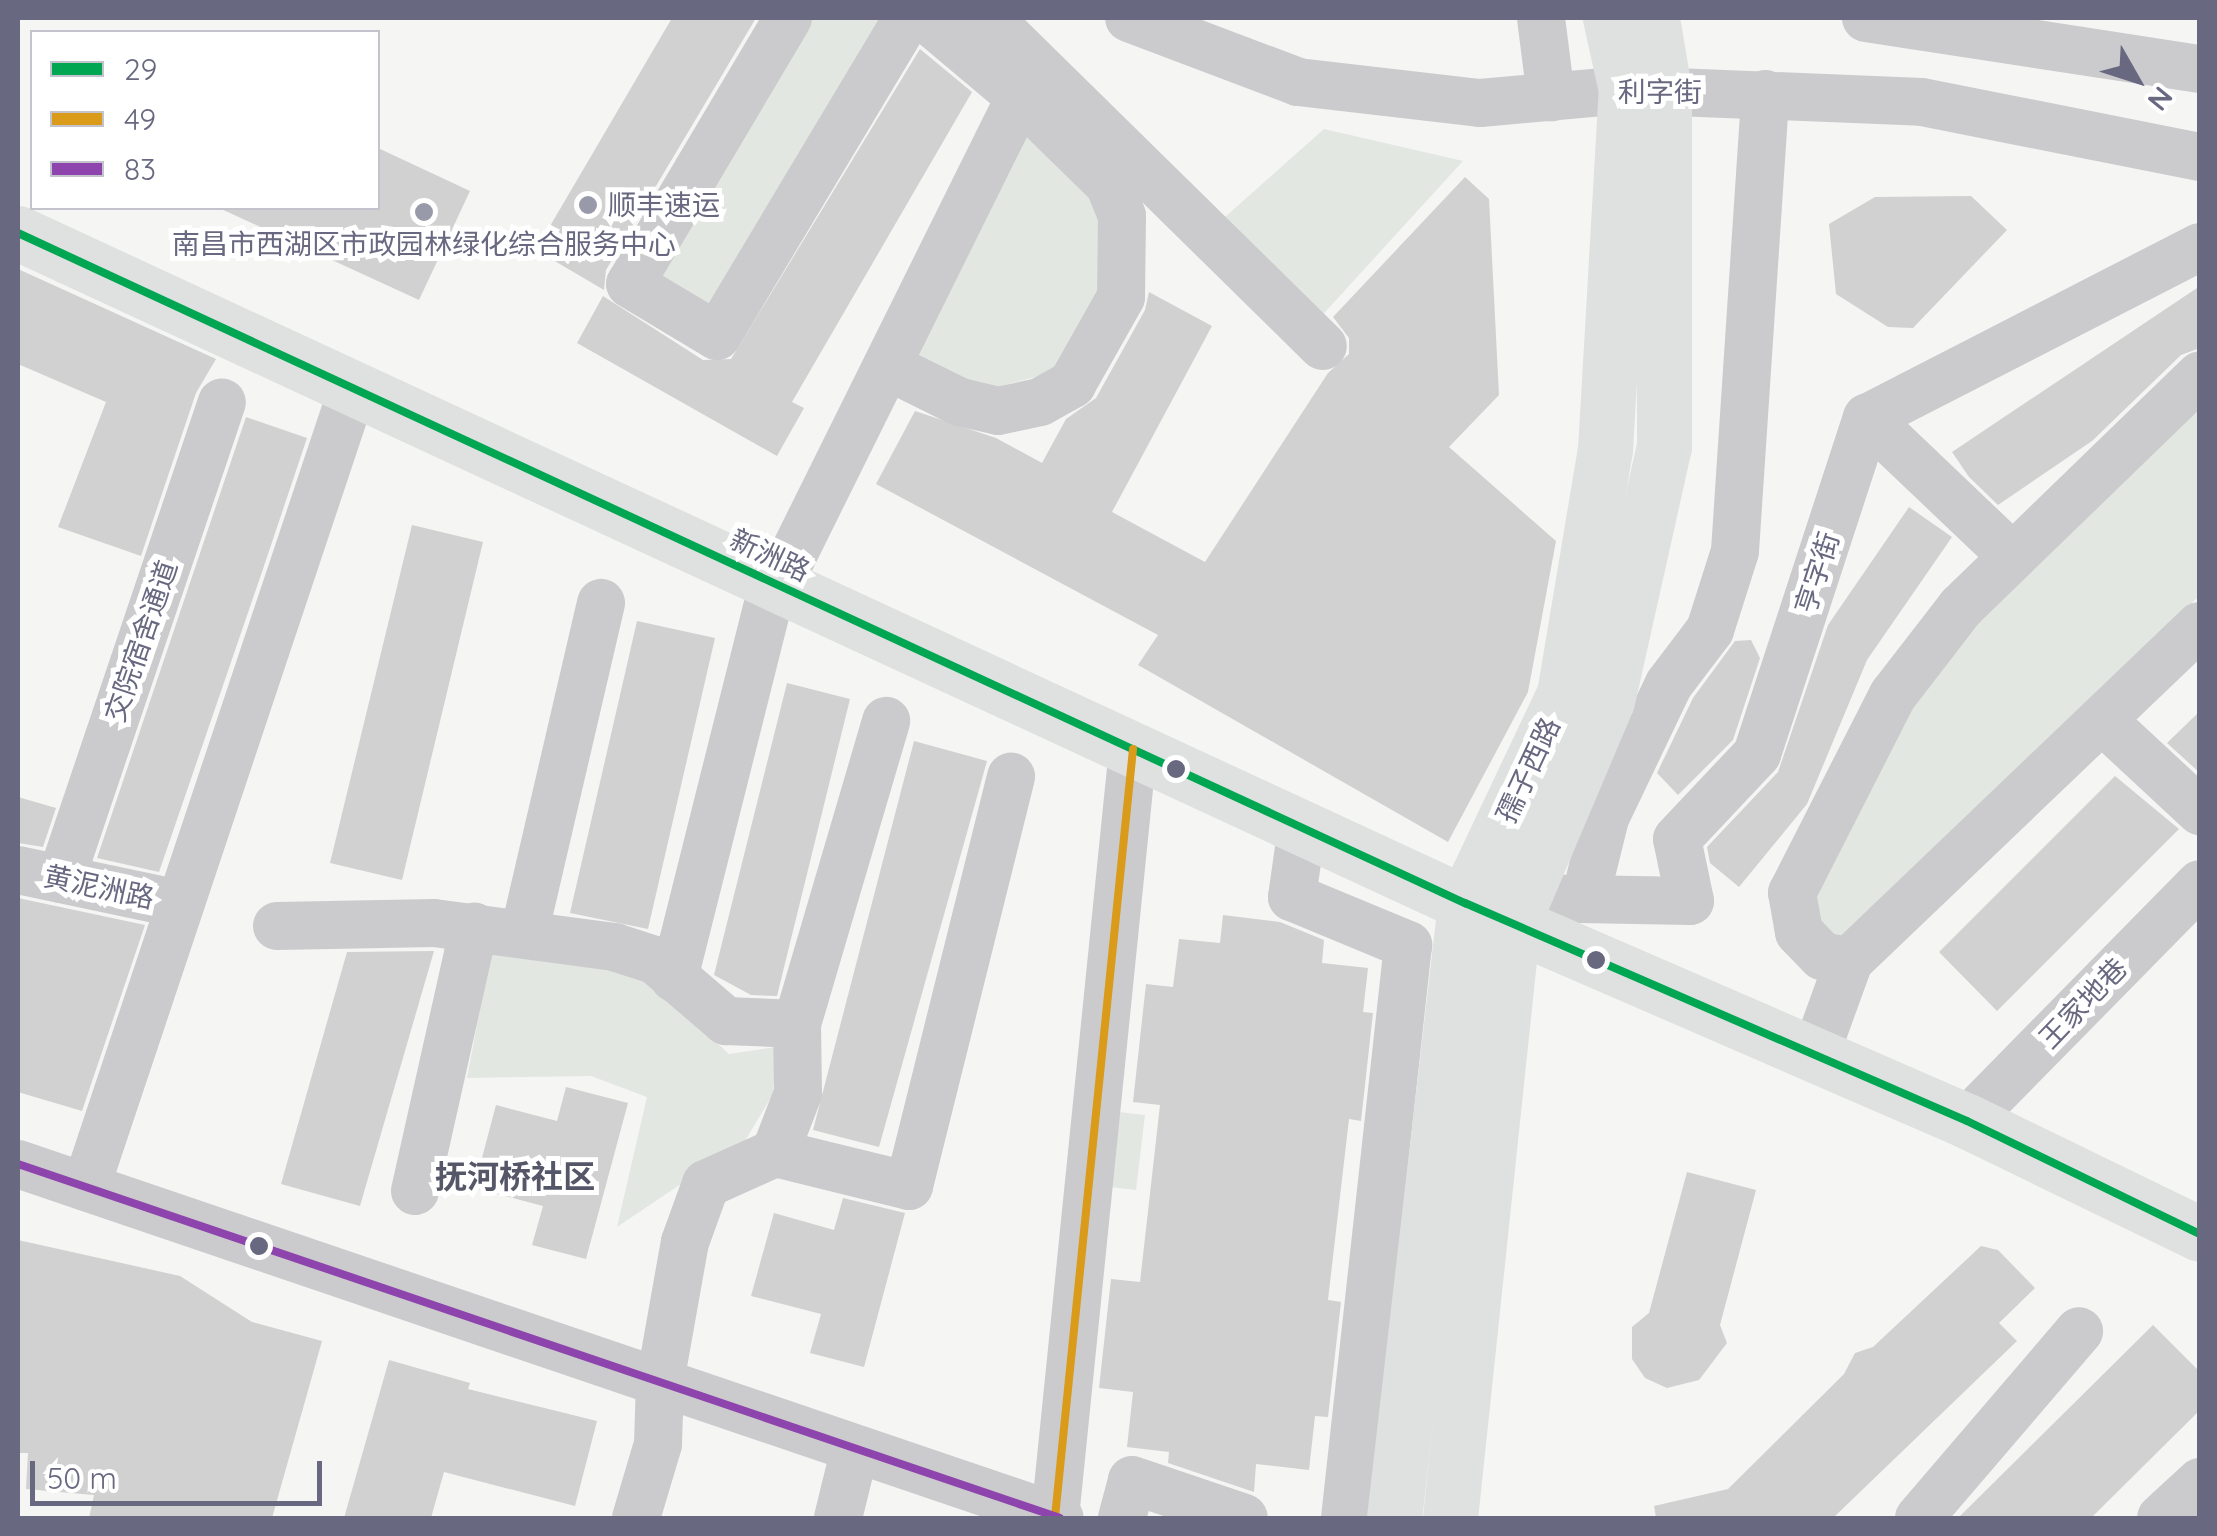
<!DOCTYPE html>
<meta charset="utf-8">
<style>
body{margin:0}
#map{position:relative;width:2217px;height:1536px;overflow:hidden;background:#f5f5f4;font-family:Quicksand,"Noto Sans SC",sans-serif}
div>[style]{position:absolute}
.green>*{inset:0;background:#e2e7e2}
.building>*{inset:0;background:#d1d1d2}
.minor>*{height:48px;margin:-24px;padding:0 24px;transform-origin:24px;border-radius:24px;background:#cbcbcd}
.major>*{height:55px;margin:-27.5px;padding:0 27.5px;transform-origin:27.5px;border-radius:27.5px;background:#dfe0e0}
.bus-1>*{height:8px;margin:-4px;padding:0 4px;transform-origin:4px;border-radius:4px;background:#00a651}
.bus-2>*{height:8px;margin:-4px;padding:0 4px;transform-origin:4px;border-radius:4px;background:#da9a1a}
.bus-3>*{height:8px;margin:-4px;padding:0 4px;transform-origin:4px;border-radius:4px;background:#8e44ad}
.dots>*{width:28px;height:28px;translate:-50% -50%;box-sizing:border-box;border:5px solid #fff;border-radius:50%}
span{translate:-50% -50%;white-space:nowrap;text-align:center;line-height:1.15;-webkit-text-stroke:10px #fff;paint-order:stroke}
.street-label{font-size:28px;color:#686981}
.poi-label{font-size:28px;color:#686981}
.left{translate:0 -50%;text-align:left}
.quarter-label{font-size:32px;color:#555667;font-weight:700}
.frame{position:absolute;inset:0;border:20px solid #686981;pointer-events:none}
.legend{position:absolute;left:30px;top:30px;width:350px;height:180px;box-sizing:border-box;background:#fff;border:2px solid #c3c3cd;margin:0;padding:12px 18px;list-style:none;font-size:30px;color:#686981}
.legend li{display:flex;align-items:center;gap:20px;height:50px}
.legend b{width:50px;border:2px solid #c3c3cd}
.north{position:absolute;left:2087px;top:30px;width:100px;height:100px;-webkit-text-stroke:8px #fff;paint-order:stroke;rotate:129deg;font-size:28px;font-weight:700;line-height:40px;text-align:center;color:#686981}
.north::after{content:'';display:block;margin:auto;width:35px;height:45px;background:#686981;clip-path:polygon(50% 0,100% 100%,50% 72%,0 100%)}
.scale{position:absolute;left:30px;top:1461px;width:292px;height:45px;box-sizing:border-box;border:5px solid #686981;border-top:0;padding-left:12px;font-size:30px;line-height:35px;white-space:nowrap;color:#686981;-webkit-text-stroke:8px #fff;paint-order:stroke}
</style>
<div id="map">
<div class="green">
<i style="clip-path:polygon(791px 18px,904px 18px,718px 334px,633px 285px)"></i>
<i style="clip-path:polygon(1022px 113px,1107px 197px,1104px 299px,1066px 369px,970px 394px,901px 361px)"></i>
<i style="clip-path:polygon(1324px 129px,1463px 161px,1316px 322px,1216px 225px)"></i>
<i style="clip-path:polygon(2199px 400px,2199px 596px,1857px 934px,1837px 943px,1820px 928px,1810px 901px,1910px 709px,1971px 622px)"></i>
<i style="clip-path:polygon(491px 950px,643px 973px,729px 1054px,776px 1047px,773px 1094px,745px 1141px,617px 1227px,647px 1097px,591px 1076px,467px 1078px)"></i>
<i style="clip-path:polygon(1118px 1112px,1145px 1115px,1136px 1190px,1109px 1187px)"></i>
</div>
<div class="building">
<i style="clip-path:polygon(672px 18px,756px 18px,606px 270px,604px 290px,536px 250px)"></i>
<i style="clip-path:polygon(920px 49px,972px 92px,792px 402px,804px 408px,777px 456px,577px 343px,603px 296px,703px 360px,731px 359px)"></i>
<i style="clip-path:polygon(378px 148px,470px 191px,419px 300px,219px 208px,378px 208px)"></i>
<i style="clip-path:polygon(1465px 177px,1489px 199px,1499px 395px,1449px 447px,1556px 541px,1528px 692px,1448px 842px,1138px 665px,1158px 635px,876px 484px,915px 411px,996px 438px,1042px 463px,1066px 419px,1096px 398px,1145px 310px,1149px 292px,1212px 326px,1112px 512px,1205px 562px,1328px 373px,1349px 354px,1349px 338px,1333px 317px)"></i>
<i style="clip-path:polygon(1971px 196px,2007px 230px,1913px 328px,1888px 327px,1836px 294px,1829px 224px,1875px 197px)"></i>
<i style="clip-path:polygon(18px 269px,216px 359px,196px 393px,141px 556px,58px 527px,106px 402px,18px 364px)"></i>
<i style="clip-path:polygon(2200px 286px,2200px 348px,2181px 355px,2092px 441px,1998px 505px,1969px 477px,1952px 452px)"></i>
<i style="clip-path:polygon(246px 417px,307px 438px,264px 566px,159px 872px,97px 858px)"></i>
<i style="clip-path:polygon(1909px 507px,1952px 537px,1867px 660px,1807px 804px,1739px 887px,1710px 863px,1707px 847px,1778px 772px,1828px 625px)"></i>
<i style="clip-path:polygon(412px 525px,483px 542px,402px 880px,330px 863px)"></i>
<i style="clip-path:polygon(637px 621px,715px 638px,648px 929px,570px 913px)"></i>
<i style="clip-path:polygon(1751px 640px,1760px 658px,1733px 740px,1678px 795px,1657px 773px,1693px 698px,1735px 641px)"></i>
<i style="clip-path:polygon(787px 683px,850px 699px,777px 996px,751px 995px,714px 975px)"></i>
<i style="clip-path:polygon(2200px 711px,2200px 773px,2167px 743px)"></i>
<i style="clip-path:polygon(914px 741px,987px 761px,879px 1147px,813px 1130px)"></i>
<i style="clip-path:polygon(2115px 776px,2179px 829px,1997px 1011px,1939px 952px)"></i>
<i style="clip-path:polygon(18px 797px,56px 808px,43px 847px,18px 843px)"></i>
<i style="clip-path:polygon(18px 898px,145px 925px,82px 1111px,18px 1092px)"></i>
<i style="clip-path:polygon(1223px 915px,1280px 922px,1324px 940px,1322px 963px,1368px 968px,1363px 1012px,1373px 1013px,1361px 1121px,1349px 1119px,1328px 1300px,1341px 1302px,1328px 1417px,1315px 1416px,1309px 1470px,1256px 1464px,1254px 1492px,1168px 1463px,1169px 1452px,1127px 1447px,1133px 1392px,1099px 1388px,1111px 1279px,1140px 1282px,1160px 1105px,1133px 1102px,1146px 984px,1173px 987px,1179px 939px,1220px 943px)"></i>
<i style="clip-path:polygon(434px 951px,360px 1206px,281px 1184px,347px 952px)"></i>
<i style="clip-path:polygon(566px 1087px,628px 1103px,586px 1259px,532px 1245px,543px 1206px,474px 1188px,496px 1105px,557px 1121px)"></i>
<i style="clip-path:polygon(1687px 1172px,1756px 1190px,1720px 1325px,1727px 1343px,1699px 1380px,1667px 1388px,1645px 1378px,1632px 1359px,1632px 1327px,1649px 1313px)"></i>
<i style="clip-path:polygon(843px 1198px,905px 1213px,864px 1367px,810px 1353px,821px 1314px,751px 1296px,774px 1213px,834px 1230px)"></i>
<i style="clip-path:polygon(18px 1240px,180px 1276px,252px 1322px,322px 1341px,272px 1518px,89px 1518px,94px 1495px,26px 1489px,28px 1453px,18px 1453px)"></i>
<i style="clip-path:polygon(1981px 1246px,1998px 1250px,2035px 1288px,1999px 1323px,2017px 1341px,1833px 1518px,1656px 1518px,1654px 1506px,1728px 1489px,1844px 1374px,1855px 1353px,1873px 1347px)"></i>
<i style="clip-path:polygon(2153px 1325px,2200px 1372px,2200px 1410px,2091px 1518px,1958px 1518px)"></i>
<i style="clip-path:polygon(389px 1360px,470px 1383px,468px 1389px,597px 1421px,575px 1506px,444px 1472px,431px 1518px,344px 1518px)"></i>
</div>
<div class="minor">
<i style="left:788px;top:18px;width:309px;rotate:120.7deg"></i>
<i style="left:630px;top:284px;width:101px;rotate:30.9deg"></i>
<i style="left:717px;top:336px;width:370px;rotate:-59.1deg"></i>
<i style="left:989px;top:18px;width:468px;rotate:44.5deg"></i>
<i style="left:1129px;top:18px;width:181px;rotate:20.7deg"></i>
<i style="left:1298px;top:82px;width:183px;rotate:6.6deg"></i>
<i style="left:1480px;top:103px;width:147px;rotate:-5.1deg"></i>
<i style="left:1626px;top:90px;width:296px;rotate:2.3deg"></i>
<i style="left:1922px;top:102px;width:283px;rotate:11.2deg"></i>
<i style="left:1541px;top:18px;width:80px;rotate:82.8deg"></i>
<i style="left:1866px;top:18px;width:338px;rotate:8.7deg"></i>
<i style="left:887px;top:366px;width:81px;rotate:26.3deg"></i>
<i style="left:960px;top:402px;width:39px;rotate:13deg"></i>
<i style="left:998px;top:411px;width:43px;rotate:-12.1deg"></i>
<i style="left:1040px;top:402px;width:37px;rotate:-29deg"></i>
<i style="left:1072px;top:384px;width:100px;rotate:-60.6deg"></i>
<i style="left:1121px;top:297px;width:81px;rotate:-89.3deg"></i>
<i style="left:1122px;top:216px;width:35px;rotate:-112deg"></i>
<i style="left:1109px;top:184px;width:124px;rotate:-135.7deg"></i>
<i style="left:1867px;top:418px;width:200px;rotate:43.6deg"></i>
<i style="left:789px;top:563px;width:520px;rotate:-63.63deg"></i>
<i style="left:1020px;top:97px;width:123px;rotate:-140deg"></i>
<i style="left:2102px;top:720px;width:134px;rotate:42.9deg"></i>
<i style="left:1302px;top:827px;width:71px;rotate:98.1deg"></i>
<i style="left:1292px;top:897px;width:126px;rotate:22.5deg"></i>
<i style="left:1408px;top:945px;width:576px;rotate:96.27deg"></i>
<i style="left:18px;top:870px;width:166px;rotate:11.9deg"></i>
<i style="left:61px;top:879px;width:503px;rotate:-71.35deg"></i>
<i style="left:1523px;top:898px;width:167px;rotate:1deg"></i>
<i style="left:1690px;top:901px;width:63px;rotate:-101.8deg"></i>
<i style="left:1677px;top:839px;width:117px;rotate:-46.7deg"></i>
<i style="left:1757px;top:754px;width:354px;rotate:-71.9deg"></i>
<i style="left:1867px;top:418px;width:374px;rotate:-27.2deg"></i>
<i style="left:1585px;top:899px;width:83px;rotate:-76.1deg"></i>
<i style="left:1605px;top:818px;width:148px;rotate:-64.5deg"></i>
<i style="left:1669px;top:684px;width:68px;rotate:-52.8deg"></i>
<i style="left:1710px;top:630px;width:83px;rotate:-72.4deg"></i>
<i style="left:1735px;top:551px;width:458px;rotate:-86.2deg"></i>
<i style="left:277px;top:926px;width:157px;rotate:-1.1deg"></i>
<i style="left:434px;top:923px;width:182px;rotate:7.6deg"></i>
<i style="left:614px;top:947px;width:43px;rotate:17.6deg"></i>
<i style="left:655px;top:960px;width:94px;rotate:40.7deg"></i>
<i style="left:726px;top:1021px;width:71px;rotate:2.4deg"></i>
<i style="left:524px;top:934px;width:340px;rotate:-76.9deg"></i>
<i style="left:1849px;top:961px;width:27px;rotate:-170deg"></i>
<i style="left:1822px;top:956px;width:33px;rotate:-134deg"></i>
<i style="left:1799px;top:932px;width:40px;rotate:-100deg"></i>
<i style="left:1792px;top:893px;width:222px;rotate:-63deg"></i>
<i style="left:1893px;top:695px;width:111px;rotate:-52.3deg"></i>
<i style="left:1961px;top:607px;width:333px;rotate:-44.1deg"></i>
<i style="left:674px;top:978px;width:407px;rotate:-75.9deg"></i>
<i style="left:1815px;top:1055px;width:100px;rotate:-70.1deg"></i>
<i style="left:1849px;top:961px;width:485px;rotate:-43.7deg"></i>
<i style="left:1967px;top:1121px;width:332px;rotate:-45.5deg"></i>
<i style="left:775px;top:1153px;width:138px;rotate:13.8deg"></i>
<i style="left:909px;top:1186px;width:422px;rotate:-76deg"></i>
<i style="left:18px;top:1164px;width:1100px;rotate:18.76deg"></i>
<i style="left:86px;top:1187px;width:842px;rotate:-71.52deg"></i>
<i style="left:415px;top:1191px;width:271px;rotate:-77.4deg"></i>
<i style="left:1055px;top:1517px;width:772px;rotate:-84.2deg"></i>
<i style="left:636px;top:1518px;width:77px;rotate:-73.4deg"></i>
<i style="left:658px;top:1444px;width:62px;rotate:-88.2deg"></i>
<i style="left:660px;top:1382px;width:142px;rotate:-79.9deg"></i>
<i style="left:685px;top:1242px;width:62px;rotate:-70.1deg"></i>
<i style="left:706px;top:1184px;width:76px;rotate:-24.2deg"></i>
<i style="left:775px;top:1153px;width:64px;rotate:-69deg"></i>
<i style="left:798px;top:1093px;width:69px;rotate:-90.8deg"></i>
<i style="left:797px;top:1024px;width:316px;rotate:-73.6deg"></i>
<i style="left:838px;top:1518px;width:71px;rotate:-76.2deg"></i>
<i style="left:1122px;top:1518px;width:39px;rotate:-75deg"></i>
<i style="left:1132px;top:1480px;width:118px;rotate:18.7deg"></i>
<i style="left:1919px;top:1518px;width:246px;rotate:-49.4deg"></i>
<i style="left:2161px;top:1518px;width:53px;rotate:-42.7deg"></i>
</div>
<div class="major">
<i style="left:18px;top:233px;width:1595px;rotate:24.85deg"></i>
<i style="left:1465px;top:903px;width:547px;rotate:23.47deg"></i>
<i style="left:1967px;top:1121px;width:259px;rotate:25.9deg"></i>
<i style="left:1394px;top:1518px;width:619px;rotate:-83.41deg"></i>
<i style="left:1465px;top:903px;width:231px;rotate:-64.7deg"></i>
<i style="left:1564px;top:694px;width:247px;rotate:-80.5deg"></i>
<i style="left:1605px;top:450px;width:361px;rotate:-86.7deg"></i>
<i style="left:1626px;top:90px;width:74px;rotate:-102.5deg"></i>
<i style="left:1450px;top:1518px;width:599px;rotate:-83.97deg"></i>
<i style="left:1513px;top:922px;width:240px;rotate:-67deg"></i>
<i style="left:1607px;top:701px;width:260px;rotate:-77.4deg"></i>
<i style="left:1664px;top:447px;width:357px;rotate:-90deg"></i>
<i style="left:1664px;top:90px;width:73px;rotate:-99.5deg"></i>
</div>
<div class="bus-1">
<i style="left:18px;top:233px;width:1595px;rotate:24.85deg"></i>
<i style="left:1465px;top:903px;width:547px;rotate:23.47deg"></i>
<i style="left:1967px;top:1121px;width:259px;rotate:25.9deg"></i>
</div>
<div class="bus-2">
<i style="left:1055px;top:1517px;width:772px;rotate:-84.2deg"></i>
</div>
<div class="bus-3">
<i style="left:18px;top:1164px;width:1100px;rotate:18.76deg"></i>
</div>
<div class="dots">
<i style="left:588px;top:205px;background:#999aa9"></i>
<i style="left:424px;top:212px;background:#999aa9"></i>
<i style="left:1176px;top:769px;background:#686981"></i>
<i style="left:1596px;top:960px;background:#686981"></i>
<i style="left:259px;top:1246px;background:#686981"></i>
</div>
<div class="street-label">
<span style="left:1660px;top:92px">利字街</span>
<span style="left:770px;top:555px;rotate:25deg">新洲路</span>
<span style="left:1817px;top:573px;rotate:-72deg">亨字街</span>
<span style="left:141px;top:641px;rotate:-71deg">交院宿舍通道</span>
<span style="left:1528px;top:770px;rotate:-65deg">孺子西路</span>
<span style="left:99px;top:887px;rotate:12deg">黄泥洲路</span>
<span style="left:2083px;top:1003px;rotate:-46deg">王家地巷</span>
</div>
<div class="poi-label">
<span class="left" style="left:608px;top:205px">顺丰速运</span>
<span style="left:424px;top:244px">南昌市西湖区市政园林绿化综合服务中心</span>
</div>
<div class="quarter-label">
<span style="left:515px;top:1176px">抚河桥社区</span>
</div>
<div class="frame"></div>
<ul class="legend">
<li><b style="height:12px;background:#00a651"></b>29</li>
<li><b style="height:12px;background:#da9a1a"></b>49</li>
<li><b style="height:12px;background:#8e44ad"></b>83</li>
</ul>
<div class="north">N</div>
<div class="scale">50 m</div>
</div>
